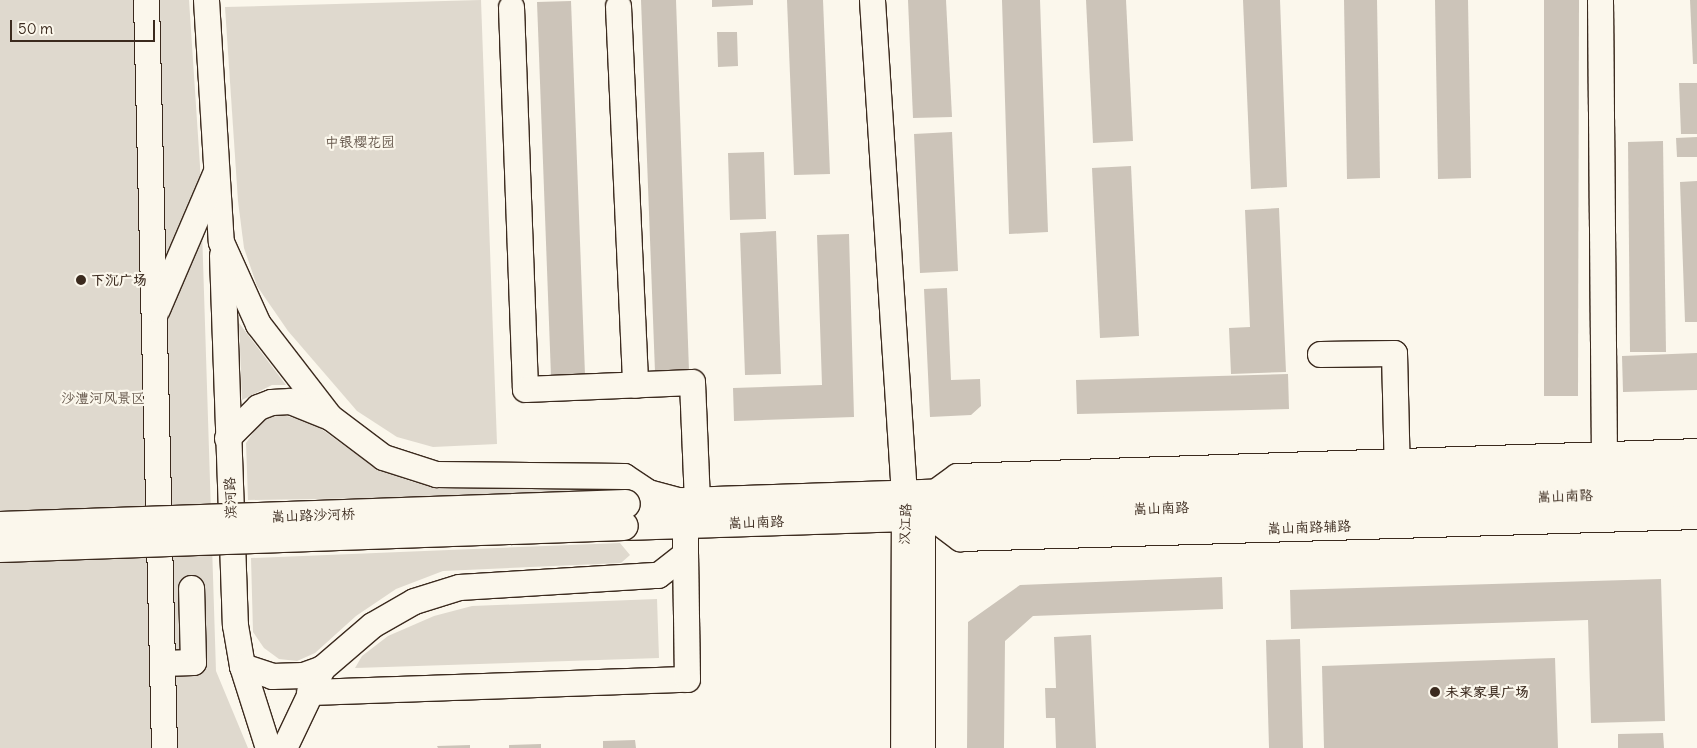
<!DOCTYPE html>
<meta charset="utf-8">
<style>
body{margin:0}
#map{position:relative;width:1697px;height:748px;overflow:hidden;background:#fbf7ec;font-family:Delius,"LXGW WenKai TC",sans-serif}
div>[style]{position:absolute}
.green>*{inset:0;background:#dfd9ce}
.building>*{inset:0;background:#ccc4b9}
.roads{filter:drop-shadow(1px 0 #3b2a1e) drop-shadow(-1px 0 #3b2a1e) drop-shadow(0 1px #3b2a1e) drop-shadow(0 -1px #3b2a1e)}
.minor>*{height:25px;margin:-12.5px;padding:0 12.5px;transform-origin:12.5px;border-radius:12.5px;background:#fbf7ec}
.major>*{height:28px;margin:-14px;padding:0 14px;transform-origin:14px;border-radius:14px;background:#fbf7ec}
.bridges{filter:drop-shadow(1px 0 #3b2a1e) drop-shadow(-1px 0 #3b2a1e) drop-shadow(0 1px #3b2a1e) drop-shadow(0 -1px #3b2a1e)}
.major-bridge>*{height:28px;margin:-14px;padding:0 14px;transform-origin:14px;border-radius:14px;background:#fbf7ec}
.dots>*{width:14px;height:14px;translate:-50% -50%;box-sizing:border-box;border:2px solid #fbf7ec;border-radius:50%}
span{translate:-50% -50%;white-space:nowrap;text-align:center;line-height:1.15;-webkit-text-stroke:4.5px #fbf7ec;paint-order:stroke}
.park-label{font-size:14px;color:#64564a}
.poi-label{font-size:14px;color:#3b2a1e;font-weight:700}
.left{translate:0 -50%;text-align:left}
.street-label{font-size:14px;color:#3b2a1e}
.scale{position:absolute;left:10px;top:20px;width:145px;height:22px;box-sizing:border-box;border:2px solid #3b2a1e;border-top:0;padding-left:6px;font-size:15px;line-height:18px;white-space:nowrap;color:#3b2a1e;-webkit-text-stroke:4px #fbf7ec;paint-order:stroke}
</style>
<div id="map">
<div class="green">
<i style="clip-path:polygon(0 0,189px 0,200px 166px,216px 671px,248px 748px,0 748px)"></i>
<i style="clip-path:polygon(481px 0,497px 444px,433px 447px,397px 437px,357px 411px,288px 331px,257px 286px,244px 248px,238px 201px,225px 7px)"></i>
<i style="clip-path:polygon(239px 323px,286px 385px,272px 385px,242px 400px)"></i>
<i style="clip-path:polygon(279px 414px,313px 423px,377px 469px,413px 482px,463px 489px,614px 485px,622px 489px,620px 494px,248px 500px,246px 443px,264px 417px)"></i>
<i style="clip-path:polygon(620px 543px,630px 555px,621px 563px,443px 571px,396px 589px,356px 616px,315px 653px,297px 661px,279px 659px,264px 648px,253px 632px,251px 558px)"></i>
<i style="clip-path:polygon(657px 599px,659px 658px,355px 668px,362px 656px,388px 636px,434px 616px,472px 606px)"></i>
</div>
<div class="building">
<i style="clip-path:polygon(641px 0,676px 0,689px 371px,655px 372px)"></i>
<i style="clip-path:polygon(712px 0,753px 0,753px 5px,712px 7px)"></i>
<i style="clip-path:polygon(787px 0,823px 0,830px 174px,794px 175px)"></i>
<i style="clip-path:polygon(908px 0,946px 0,952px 117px,913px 118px)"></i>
<i style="clip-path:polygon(1002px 0,1040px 0,1048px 232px,1009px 234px)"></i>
<i style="clip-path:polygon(1086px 0,1126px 0,1133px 141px,1093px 143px)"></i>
<i style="clip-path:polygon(1243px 0,1280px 0,1287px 187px,1251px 189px)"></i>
<i style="clip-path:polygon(1344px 0,1377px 0,1380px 178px,1347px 179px)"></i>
<i style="clip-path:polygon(1435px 0,1468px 0,1471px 178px,1438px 179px)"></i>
<i style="clip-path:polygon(1544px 0,1579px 0,1578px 396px,1544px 396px)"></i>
<i style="clip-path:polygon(1690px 0,1697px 0,1697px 64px,1693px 64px)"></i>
<i style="clip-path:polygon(571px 1px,585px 375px,551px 376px,537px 2px)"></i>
<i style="clip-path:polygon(717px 32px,737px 32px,738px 66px,718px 67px)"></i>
<i style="clip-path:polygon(1679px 83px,1697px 83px,1697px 134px,1681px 134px)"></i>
<i style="clip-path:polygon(952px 132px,958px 271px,920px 273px,914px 134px)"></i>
<i style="clip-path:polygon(1697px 137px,1697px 157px,1677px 157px,1676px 138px)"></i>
<i style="clip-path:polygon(1663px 141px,1666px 352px,1630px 352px,1628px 142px)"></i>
<i style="clip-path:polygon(764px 152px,766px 219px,730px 220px,728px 153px)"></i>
<i style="clip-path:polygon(1131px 166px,1139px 336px,1100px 338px,1092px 168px)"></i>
<i style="clip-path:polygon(1697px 181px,1697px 322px,1685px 322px,1680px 182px)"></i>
<i style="clip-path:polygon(1279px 208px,1286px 372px,1231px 374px,1229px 328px,1250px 327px,1245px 210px)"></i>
<i style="clip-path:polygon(776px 231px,781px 374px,745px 375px,740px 233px)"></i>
<i style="clip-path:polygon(849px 234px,854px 417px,734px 421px,733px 388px,822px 385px,817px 235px)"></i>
<i style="clip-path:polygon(947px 288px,951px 380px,980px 379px,981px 406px,971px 415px,930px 417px,924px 289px)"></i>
<i style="clip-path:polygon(1697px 353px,1697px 390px,1623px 392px,1622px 356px)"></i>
<i style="clip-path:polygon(1288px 374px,1289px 409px,1077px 414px,1076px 380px)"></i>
<i style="clip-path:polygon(1222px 577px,1223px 609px,1033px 616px,1005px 641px,1004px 748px,967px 748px,968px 622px,1020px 585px)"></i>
<i style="clip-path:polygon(1661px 579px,1665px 721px,1591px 723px,1588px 620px,1291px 629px,1290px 590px)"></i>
<i style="clip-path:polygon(1091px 635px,1096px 748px,1056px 748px,1055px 718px,1046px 718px,1045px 688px,1056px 688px,1054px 637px)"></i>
<i style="clip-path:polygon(1300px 639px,1303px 748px,1269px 748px,1266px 640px)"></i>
<i style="clip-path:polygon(1555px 658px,1558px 748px,1324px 748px,1322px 666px)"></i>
<i style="clip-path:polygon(1663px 733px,1664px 748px,1618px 748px,1618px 734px)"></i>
<i style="clip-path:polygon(635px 740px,636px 748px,603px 748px,603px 741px)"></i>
<i style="clip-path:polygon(541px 744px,541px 748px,509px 748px,509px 745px)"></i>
<i style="clip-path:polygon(470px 745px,470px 748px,438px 748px,437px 746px)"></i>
</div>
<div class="roads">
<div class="minor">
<i style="left:146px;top:0;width:748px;rotate:88.62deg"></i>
<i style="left:206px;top:0;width:242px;rotate:86.5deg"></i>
<i style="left:221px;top:242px;width:90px;rotate:65.7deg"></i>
<i style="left:258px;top:324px;width:118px;rotate:52.3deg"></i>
<i style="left:330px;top:417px;width:66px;rotate:37deg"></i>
<i style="left:383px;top:457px;width:56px;rotate:17.8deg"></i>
<i style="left:436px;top:474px;width:188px;rotate:0.6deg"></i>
<i style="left:624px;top:476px;width:29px;rotate:34deg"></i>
<i style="left:648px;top:492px;width:31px;rotate:15deg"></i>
<i style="left:872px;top:0;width:498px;rotate:86.3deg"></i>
<i style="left:904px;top:497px;width:251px;rotate:90.2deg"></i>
<i style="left:1600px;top:0;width:470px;rotate:89.5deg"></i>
<i style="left:618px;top:6px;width:379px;rotate:87.4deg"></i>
<i style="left:511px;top:7px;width:382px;rotate:87.9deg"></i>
<i style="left:525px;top:389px;width:167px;rotate:-2.4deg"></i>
<i style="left:692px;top:382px;width:119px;rotate:87.6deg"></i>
<i style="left:222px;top:255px;width:370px;rotate:88deg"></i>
<i style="left:235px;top:625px;width:42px;rotate:80.3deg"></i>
<i style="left:242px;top:666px;width:86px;rotate:72.4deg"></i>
<i style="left:157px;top:309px;width:147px;rotate:-66.8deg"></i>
<i style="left:1320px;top:354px;width:74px;rotate:-0.8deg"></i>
<i style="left:1394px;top:353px;width:123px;rotate:88.6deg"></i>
<i style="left:227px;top:438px;width:44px;rotate:-45deg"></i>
<i style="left:258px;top:407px;width:14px;rotate:-21deg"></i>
<i style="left:271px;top:402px;width:19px;rotate:-3deg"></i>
<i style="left:290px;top:401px;width:38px;rotate:22deg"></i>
<i style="left:929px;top:496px;width:34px;rotate:-36deg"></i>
<i style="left:957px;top:476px;width:740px;rotate:-1.93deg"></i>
<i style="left:911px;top:504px;width:16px;rotate:45deg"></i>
<i style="left:922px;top:515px;width:233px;rotate:90deg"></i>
<i style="left:929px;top:515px;width:39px;rotate:37deg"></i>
<i style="left:960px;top:538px;width:737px;rotate:-1.71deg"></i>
<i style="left:162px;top:663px;width:31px;rotate:-2deg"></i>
<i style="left:193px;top:662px;width:74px;rotate:-91.5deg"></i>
<i style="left:242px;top:666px;width:32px;rotate:18deg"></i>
<i style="left:272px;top:676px;width:31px;rotate:-2deg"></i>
<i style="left:303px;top:675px;width:20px;rotate:-20deg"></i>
<i style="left:309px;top:692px;width:378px;rotate:-2deg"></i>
<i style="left:687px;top:679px;width:125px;rotate:-90.9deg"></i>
<i style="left:284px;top:748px;width:89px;rotate:-64.6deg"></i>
<i style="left:322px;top:668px;width:66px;rotate:-40.7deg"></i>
<i style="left:372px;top:625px;width:48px;rotate:-29.7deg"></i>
<i style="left:414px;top:601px;width:47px;rotate:-17.3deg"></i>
<i style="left:459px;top:587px;width:199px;rotate:-3.5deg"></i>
<i style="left:658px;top:575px;width:34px;rotate:-38deg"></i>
<i style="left:685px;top:554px;width:29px;rotate:-90deg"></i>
</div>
<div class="major">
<i style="left:626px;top:504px;width:1072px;rotate:-1.93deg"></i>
<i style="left:624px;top:526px;width:1074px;rotate:-1.81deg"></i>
</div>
</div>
<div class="bridges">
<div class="major-bridge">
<i style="left:0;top:526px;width:626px;rotate:-2.01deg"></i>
<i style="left:0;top:548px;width:624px;rotate:-2.02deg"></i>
</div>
</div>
<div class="dots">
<i style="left:81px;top:280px;background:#3b2a1e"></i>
<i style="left:1435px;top:692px;background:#3b2a1e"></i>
</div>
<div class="park-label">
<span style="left:360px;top:142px">中银樱花园</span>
<span style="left:103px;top:398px">沙澧河风景区</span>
</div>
<div class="poi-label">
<span class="left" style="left:91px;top:280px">下沉广场</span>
<span class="left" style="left:1445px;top:692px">未来家具广场</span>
</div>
<div class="street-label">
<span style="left:1565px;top:496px;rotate:-2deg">嵩山南路</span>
<span style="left:230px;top:498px;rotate:-92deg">滨河路</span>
<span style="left:1161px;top:508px;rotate:-2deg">嵩山南路</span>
<span style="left:313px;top:515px;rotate:-2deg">嵩山路沙河桥</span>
<span style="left:756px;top:522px;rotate:-2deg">嵩山南路</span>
<span style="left:905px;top:524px;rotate:-88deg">汉江路</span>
<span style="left:1309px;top:527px;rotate:-2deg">嵩山南路辅路</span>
</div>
<div class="scale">50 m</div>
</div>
